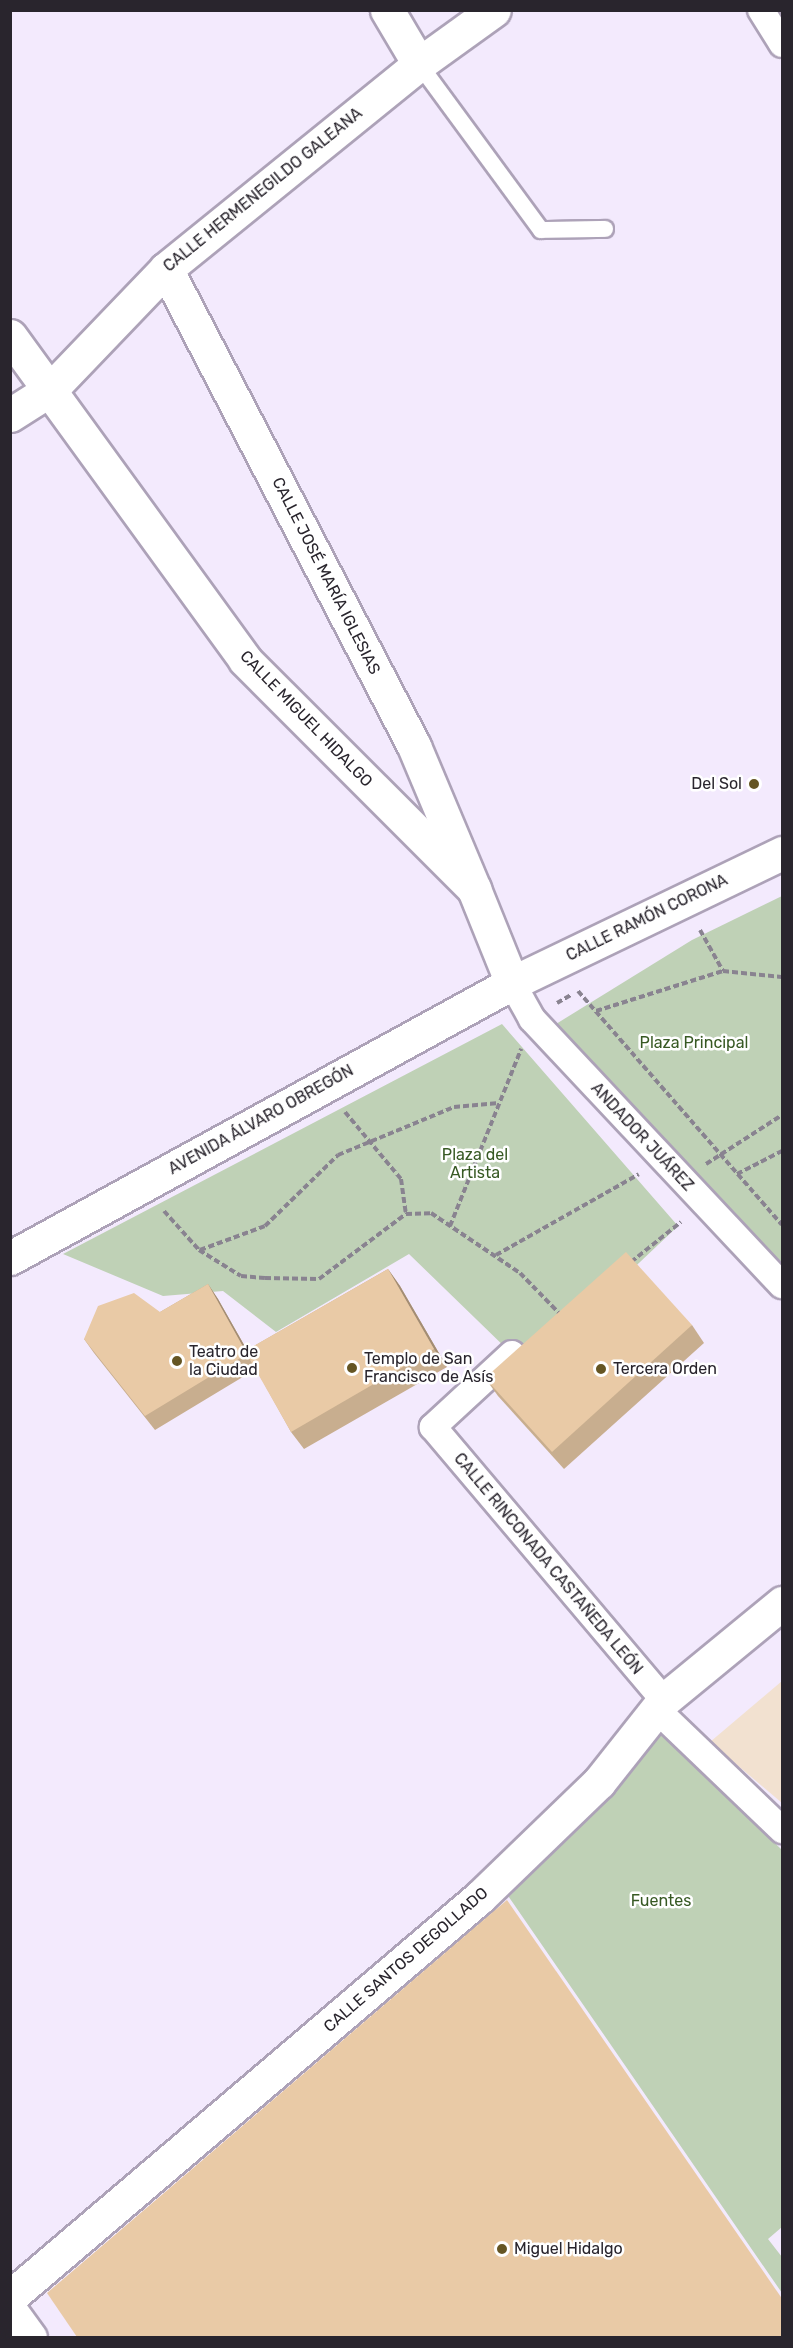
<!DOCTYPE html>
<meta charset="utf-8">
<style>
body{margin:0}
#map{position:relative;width:793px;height:2348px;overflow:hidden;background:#f3eafd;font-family:Rubik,sans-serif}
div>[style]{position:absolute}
.commercial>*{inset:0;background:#f2e1d0}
.green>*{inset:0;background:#bfd1b6}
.path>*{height:4px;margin-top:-2px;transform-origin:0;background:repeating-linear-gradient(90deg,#898390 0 6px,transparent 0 9px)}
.roads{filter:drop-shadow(2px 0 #ada2b8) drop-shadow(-2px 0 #ada2b8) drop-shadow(0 2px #ada2b8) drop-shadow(0 -2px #ada2b8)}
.service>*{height:16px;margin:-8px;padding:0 8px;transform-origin:8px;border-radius:8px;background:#fff}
.pedestrian>*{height:26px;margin:-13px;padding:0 13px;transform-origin:13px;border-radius:13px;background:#fff}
.minor>*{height:33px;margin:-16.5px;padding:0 16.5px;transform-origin:16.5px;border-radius:16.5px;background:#fff}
.tertiary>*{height:33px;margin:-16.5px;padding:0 16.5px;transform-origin:16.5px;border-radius:16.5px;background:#fff}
.wall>*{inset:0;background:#c8ae8f}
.shaded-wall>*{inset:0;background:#a38d74}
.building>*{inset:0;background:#e9caa6}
.dots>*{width:16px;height:16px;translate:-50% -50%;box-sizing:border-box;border:3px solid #fff;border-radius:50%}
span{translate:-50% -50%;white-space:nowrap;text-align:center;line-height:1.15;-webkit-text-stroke:5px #fff;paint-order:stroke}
.street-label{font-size:16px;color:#29252d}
.poi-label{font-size:16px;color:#29252d}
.right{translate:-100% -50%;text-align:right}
.left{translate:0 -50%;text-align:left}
.park-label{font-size:16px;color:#375923}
.frame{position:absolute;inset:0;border:12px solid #29252d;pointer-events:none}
</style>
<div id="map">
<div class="commercial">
<i style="clip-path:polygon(782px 1681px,782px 1803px,710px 1742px)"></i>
</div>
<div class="green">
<i style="clip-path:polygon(782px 896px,782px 1278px,556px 1024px,692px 940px)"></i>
<i style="clip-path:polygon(502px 1024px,678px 1226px,582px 1317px,512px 1354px,409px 1254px,276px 1332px,223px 1291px,163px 1296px,63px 1254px)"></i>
<i style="clip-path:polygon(659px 1729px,782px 1850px,782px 2227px,768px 2239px,782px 2257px,782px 2293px,502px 1887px)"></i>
</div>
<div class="path">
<i style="left:700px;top:930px;width:47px;rotate:60.7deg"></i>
<i style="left:578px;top:991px;width:310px;rotate:48.9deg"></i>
<i style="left:557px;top:1003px;width:16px;rotate:-30deg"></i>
<i style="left:596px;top:1011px;width:133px;rotate:-17.5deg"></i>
<i style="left:723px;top:971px;width:59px;rotate:5.8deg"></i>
<i style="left:345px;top:1112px;width:87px;rotate:50.1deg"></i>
<i style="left:401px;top:1179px;width:35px;rotate:82deg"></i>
<i style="left:706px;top:1164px;width:90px;rotate:-32.8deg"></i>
<i style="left:737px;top:1174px;width:51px;rotate:-27.1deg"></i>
<i style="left:164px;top:1211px;width:52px;rotate:48.1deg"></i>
<i style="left:199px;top:1250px;width:49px;rotate:31.8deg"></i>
<i style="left:241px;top:1276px;width:24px;rotate:5deg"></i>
<i style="left:265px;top:1278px;width:54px;rotate:1.1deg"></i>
<i style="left:319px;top:1279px;width:109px;rotate:-36.8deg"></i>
<i style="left:406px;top:1214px;width:25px;rotate:-2deg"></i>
<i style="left:431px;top:1213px;width:107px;rotate:34deg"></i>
<i style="left:520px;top:1273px;width:57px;rotate:45.7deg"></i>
<i style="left:450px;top:1226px;width:191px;rotate:-68.1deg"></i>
<i style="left:200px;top:1250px;width:69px;rotate:-20.3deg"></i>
<i style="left:265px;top:1226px;width:102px;rotate:-44.2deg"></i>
<i style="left:338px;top:1155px;width:126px;rotate:-22.5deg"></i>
<i style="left:454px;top:1107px;width:45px;rotate:-5.1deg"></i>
<i style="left:496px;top:1255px;width:164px;rotate:-29.5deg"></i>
<i style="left:631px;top:1262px;width:64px;rotate:-38.7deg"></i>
</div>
<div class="roads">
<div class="service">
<i style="left:419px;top:64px;width:206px;rotate:53.7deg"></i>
<i style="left:541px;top:230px;width:64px;rotate:-0.9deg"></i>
</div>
<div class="pedestrian">
<i style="left:761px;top:10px;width:40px;rotate:58deg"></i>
<i style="left:512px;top:983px;width:41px;rotate:60.9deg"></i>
<i style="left:532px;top:1019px;width:365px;rotate:46.8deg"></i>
<i style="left:512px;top:1354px;width:108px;rotate:137.3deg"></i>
<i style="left:433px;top:1427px;width:358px;rotate:49.8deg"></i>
<i style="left:656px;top:1709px;width:175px;rotate:43.8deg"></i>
</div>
<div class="minor">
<i style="left:387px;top:10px;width:63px;rotate:59.3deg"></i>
<i style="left:166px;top:269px;width:538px;rotate:62.53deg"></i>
<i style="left:414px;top:746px;width:155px;rotate:67.2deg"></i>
<i style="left:10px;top:415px;width:49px;rotate:-32.4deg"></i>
<i style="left:51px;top:389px;width:166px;rotate:-46.2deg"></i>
<i style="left:166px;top:269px;width:326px;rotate:-39deg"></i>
<i style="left:419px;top:64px;width:92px;rotate:-35.8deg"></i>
<i style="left:10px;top:2297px;width:617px;rotate:-40.4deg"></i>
<i style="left:480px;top:1897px;width:165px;rotate:-44deg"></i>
<i style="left:599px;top:1782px;width:105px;rotate:-51.6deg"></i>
<i style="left:664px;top:1700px;width:153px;rotate:-39.4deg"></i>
</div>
<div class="tertiary">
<i style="left:10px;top:336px;width:400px;rotate:54deg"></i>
<i style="left:245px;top:660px;width:324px;rotate:45deg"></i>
<i style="left:474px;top:889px;width:101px;rotate:68deg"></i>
<i style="left:10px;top:1258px;width:572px;rotate:-28.71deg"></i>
<i style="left:512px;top:983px;width:300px;rotate:-25.7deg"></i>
<i style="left:10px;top:2310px;width:34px;rotate:54deg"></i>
</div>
</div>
<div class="wall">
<i style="clip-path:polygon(388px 1269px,400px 1286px,447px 1367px,304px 1449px,291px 1432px,256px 1369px,155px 1430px,94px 1353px,84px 1339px,160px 1312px,208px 1284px,218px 1299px,247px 1350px)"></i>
<i style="clip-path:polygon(692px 1325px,704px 1343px,564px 1469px,498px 1396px,485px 1378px)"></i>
</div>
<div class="shaded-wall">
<i style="clip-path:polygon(388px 1269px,400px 1286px,447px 1367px,434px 1349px)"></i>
<i style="clip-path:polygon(208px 1284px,218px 1299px,257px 1368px,247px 1354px)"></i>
</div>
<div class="building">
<i style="clip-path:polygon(626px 1252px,692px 1325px,552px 1452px,485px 1378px)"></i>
<i style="clip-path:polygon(388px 1269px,434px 1349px,291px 1432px,245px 1351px)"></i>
<i style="clip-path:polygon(208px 1284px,247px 1354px,145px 1416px,84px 1339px,98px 1306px,134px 1293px,160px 1312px)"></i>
<i style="clip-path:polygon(507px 1900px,783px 2300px,783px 2337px,77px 2337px,47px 2293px)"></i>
</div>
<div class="dots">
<i style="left:754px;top:784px;background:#655523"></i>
<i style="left:177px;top:1361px;background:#655523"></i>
<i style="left:352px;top:1368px;background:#655523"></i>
<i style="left:601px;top:1369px;background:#655523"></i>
<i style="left:502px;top:2249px;background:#655523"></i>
</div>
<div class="street-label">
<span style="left:263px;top:190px;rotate:-39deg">CALLE HERMENEGILDO GALEANA</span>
<span style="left:326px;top:576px;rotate:63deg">CALLE JOSÉ MARÍA IGLESIAS</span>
<span style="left:306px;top:719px;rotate:46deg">CALLE MIGUEL HIDALGO</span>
<span style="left:647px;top:918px;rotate:-26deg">CALLE RAMÓN CORONA</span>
<span style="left:261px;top:1120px;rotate:-29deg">AVENIDA ÁLVARO OBREGÓN</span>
<span style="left:642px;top:1137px;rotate:47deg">ANDADOR JUÁREZ</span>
<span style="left:548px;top:1564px;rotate:50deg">CALLE RINCONADA CASTAÑEDA LEÓN</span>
<span style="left:406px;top:1960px;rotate:-41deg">CALLE SANTOS DEGOLLADO</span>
</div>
<div class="poi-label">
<span class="right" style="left:742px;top:784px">Del Sol</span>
<span class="left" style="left:189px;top:1361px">Teatro de<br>la Ciudad</span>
<span class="left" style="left:364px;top:1368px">Templo de San<br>Francisco de Asís</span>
<span class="left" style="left:613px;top:1369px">Tercera Orden</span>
<span class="left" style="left:514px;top:2249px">Miguel Hidalgo</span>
</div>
<div class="park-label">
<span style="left:694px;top:1043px">Plaza Principal</span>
<span style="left:475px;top:1164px">Plaza del<br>Artista</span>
<span style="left:661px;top:1901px">Fuentes</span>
</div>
<div class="frame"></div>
</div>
